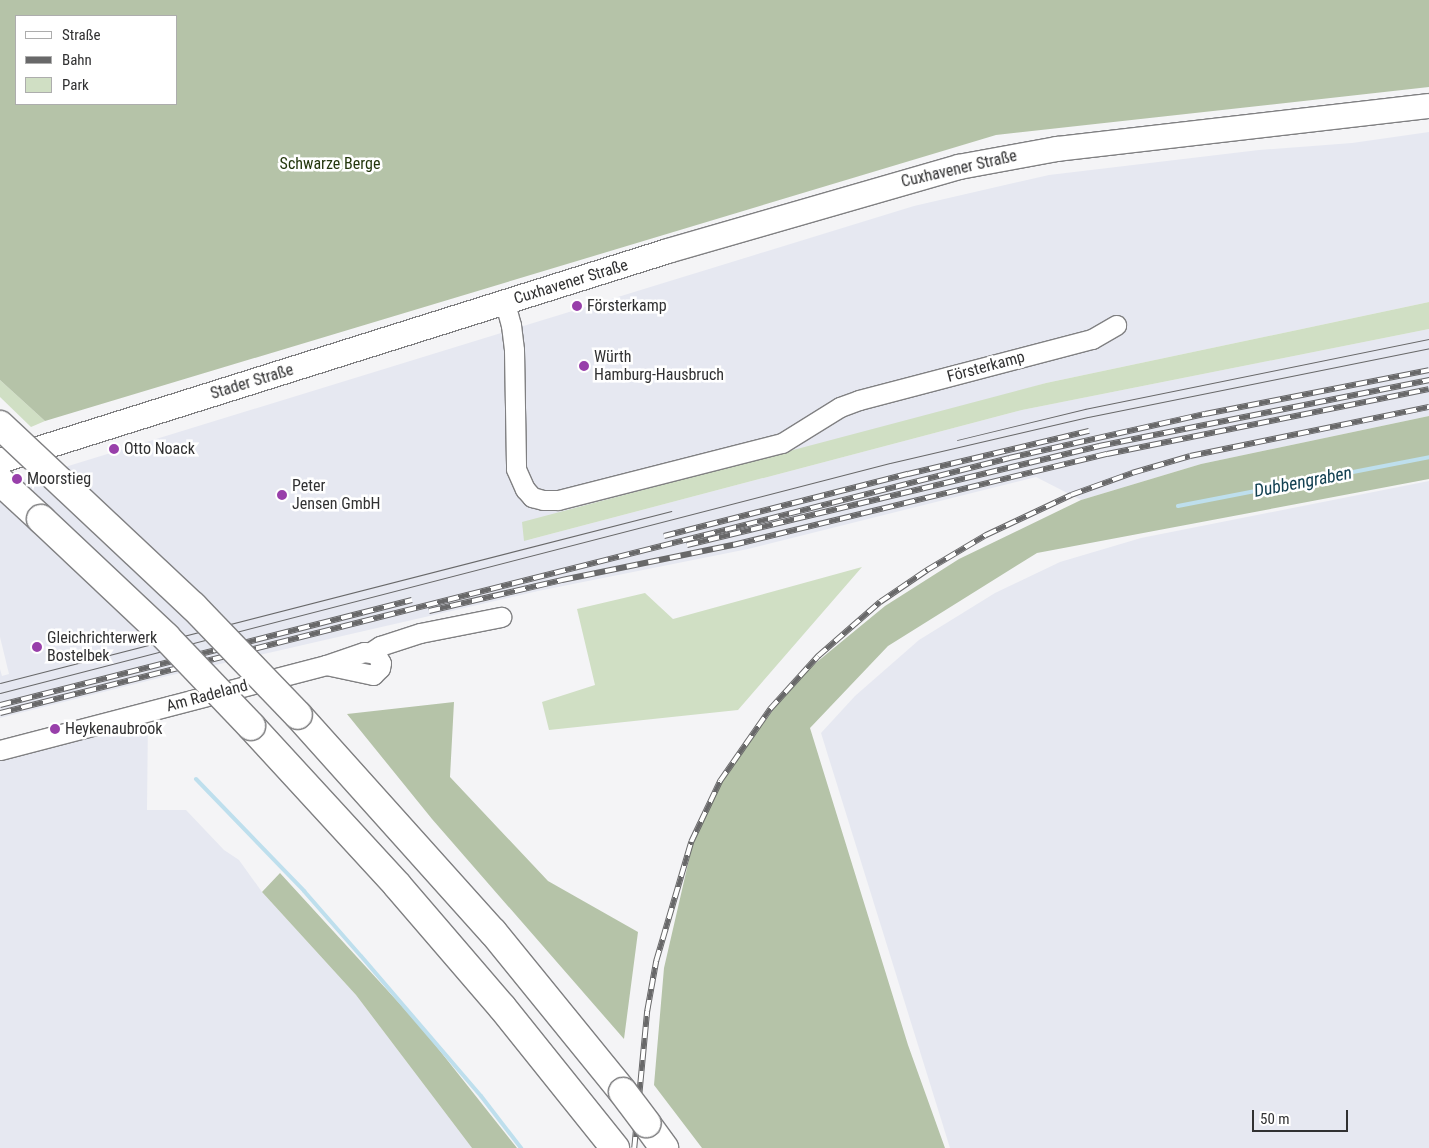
<!DOCTYPE html>
<meta charset="utf-8">
<style>
body{margin:0}
#map{position:relative;width:1429px;height:1148px;overflow:hidden;background:#f4f4f6;font-family:"Roboto Condensed",sans-serif}
div>[style]{position:absolute}
.built>*{inset:0;background:#e6e8f1}
.green>*{inset:0;background:#d0dfc4}
.forest>*{inset:0;background:#b5c3a8}
.stream>*{height:4px;margin:-2px;padding:0 2px;transform-origin:2px;border-radius:2px;background:#bedfed}
.roads{filter:drop-shadow(1px 0 #808082) drop-shadow(-1px 0 #808082) drop-shadow(0 1px #808082) drop-shadow(0 -1px #808082)}
.minor>*{height:19px;margin:-9.5px;padding:0 9.5px;transform-origin:9.5px;border-radius:9.5px;background:#fff}
.major>*{height:24px;margin:-12px;padding:0 12px;transform-origin:12px;border-radius:12px;background:#fff}
.highway>*{height:28px;margin:-14px;padding:0 14px;transform-origin:14px;border-radius:14px;background:#fff}
.tram>*{height:1px;margin:-0.5px;padding:0 0.5px;transform-origin:0.5px;border-radius:0.5px;background:#686869}
.rail>*{height:5.5px;margin-top:-2.75px;transform-origin:0;background:repeating-linear-gradient(90deg,#fff 0 11px,#686869 0 22px);box-sizing:border-box;border-block:1px solid #686869}
.bridges{filter:drop-shadow(1px 0 #808082) drop-shadow(-1px 0 #808082) drop-shadow(0 1px #808082) drop-shadow(0 -1px #808082)}
.highway-bridge>*{height:28px;margin:-14px;padding:0 14px;transform-origin:14px;border-radius:14px;background:#fff}
.dots>*{width:14px;height:14px;translate:-50% -50%;box-sizing:border-box;border:2px solid #fff;border-radius:50%}
span{translate:-50% -50%;white-space:nowrap;text-align:center;line-height:1.15;-webkit-text-stroke:5px #fff;paint-order:stroke}
.park-label{font-size:16px;color:#24370d}
.street-label{font-size:16px;color:#313132}
.poi-label{font-size:16px;color:#313132}
.left{translate:0 -50%;text-align:left}
.water-label{font-size:18px;color:#134152;font-style:italic}
.legend{position:absolute;left:15px;top:15px;width:162px;height:90px;box-sizing:border-box;background:#fff;border:1px solid #adadad;margin:0;padding:6px 9px;list-style:none;font-size:15px;color:#313132}
.legend li{display:flex;align-items:center;gap:10px;height:25px}
.legend b{width:25px;border:1px solid #adadad}
.scale{position:absolute;left:1252px;top:1110px;width:96px;height:22px;box-sizing:border-box;border:2px solid #313132;border-top:0;padding-left:6px;font-size:15px;line-height:18px;white-space:nowrap;color:#313132;-webkit-text-stroke:4px #fff;paint-order:stroke}
</style>
<div id="map">
<div class="built">
<i style="clip-path:polygon(1429px 132px,1429px 302px,1046px 383px,524px 541px,1022px 410px,1429px 329px,1429px 416px,1201px 464px,1081px 500px,1036px 477px,748px 549px,538px 591px,163px 677px,0 718px,0 669px,2px 676px,9px 674px,0 637px,0 487px,914px 206px,1049px 175px,1259px 150px,1352px 143px)"></i>
<i style="clip-path:polygon(1429px 481px,1429px 1148px,950px 1148px,821px 733px,855px 696px,919px 640px,995px 593px,1060px 562px,1141px 538px)"></i>
<i style="clip-path:polygon(148px 718px,147px 810px,186px 810px,224px 850px,239px 860px,262px 892px,356px 995px,472px 1148px,0 1148px,0 760px,85px 739px)"></i>
</div>
<div class="green">
<i style="clip-path:polygon(1429px 302px,1429px 329px,1022px 410px,524px 541px,522px 522px,1046px 383px)"></i>
<i style="clip-path:polygon(0 380px,45px 421px,31px 427px,0 397px)"></i>
<i style="clip-path:polygon(862px 567px,738px 710px,549px 730px,542px 702px,595px 685px,577px 609px,645px 593px,673px 619px)"></i>
</div>
<div class="forest">
<i style="clip-path:polygon(evenodd,0 0,1429px 0,1429px 87px,996px 135px,45px 421px,0 380px,0 0,16px 16px,176px 16px,176px 104px,16px 104px,16px 16px)"></i>
<i style="clip-path:polygon(1429px 416px,1429px 479px,1037px 553px,888px 646px,810px 728px,908px 1045px,945px 1148px,702px 1148px,654px 1085px,664px 968px,693px 842px,721px 781px,795px 680px,885px 606px,959px 559px,1081px 500px,1201px 464px)"></i>
<i style="clip-path:polygon(454px 702px,450px 777px,548px 881px,638px 932px,624px 1039px,432px 819px,347px 714px)"></i>
<i style="clip-path:polygon(280px 873px,421px 1027px,517px 1148px,472px 1148px,356px 995px,262px 892px)"></i>
</div>
<div class="stream">
<i style="left:1178px;top:506px;width:256px;rotate:-11deg"></i>
<i style="left:196px;top:779px;width:156px;rotate:46deg"></i>
<i style="left:304px;top:891px;width:86px;rotate:48.8deg"></i>
<i style="left:361px;top:956px;width:184px;rotate:49.4deg"></i>
<i style="left:481px;top:1096px;width:66px;rotate:52.4deg"></i>
</div>
<div class="roads">
<div class="minor">
<i style="left:505px;top:303px;width:23px;rotate:75deg"></i>
<i style="left:511px;top:325px;width:25px;rotate:83deg"></i>
<i style="left:514px;top:350px;width:119px;rotate:89deg"></i>
<i style="left:516px;top:469px;width:22px;rotate:66deg"></i>
<i style="left:525px;top:489px;width:11px;rotate:49deg"></i>
<i style="left:532px;top:497px;width:11px;rotate:15deg"></i>
<i style="left:543px;top:500px;width:15px"></i>
<i style="left:558px;top:500px;width:231px;rotate:-14.3deg"></i>
<i style="left:782px;top:443px;width:68px;rotate:-31.8deg"></i>
<i style="left:840px;top:407px;width:20px;rotate:-20deg"></i>
<i style="left:859px;top:400px;width:241px;rotate:-14.7deg"></i>
<i style="left:1092px;top:339px;width:28px;rotate:-30deg"></i>
<i style="left:371px;top:652px;width:11px;rotate:-34deg"></i>
<i style="left:380px;top:646px;width:42px;rotate:-18deg"></i>
<i style="left:420px;top:633px;width:83px;rotate:-11.2deg"></i>
<i style="left:0;top:750px;width:337px;rotate:-14.6deg"></i>
<i style="left:326px;top:665px;width:40px;rotate:-18.9deg"></i>
<i style="left:364px;top:652px;width:12px;rotate:9deg"></i>
<i style="left:376px;top:654px;width:10px;rotate:61deg"></i>
<i style="left:381px;top:663px;width:5px;rotate:101deg"></i>
<i style="left:380px;top:668px;width:10px;rotate:135deg"></i>
<i style="left:373px;top:675px;width:48px;rotate:-168deg"></i>
</div>
<div class="major">
<i style="left:0;top:461px;width:700px;rotate:-17.45deg"></i>
<i style="left:668px;top:251px;width:303px;rotate:-16.1deg"></i>
<i style="left:959px;top:167px;width:100px;rotate:-10.4deg"></i>
<i style="left:1057px;top:149px;width:374px;rotate:-6.6deg"></i>
</div>
<div class="highway">
<i style="left:0;top:481px;width:56px;rotate:42.8deg"></i>
<i style="left:298px;top:715px;width:292px;rotate:48.1deg"></i>
<i style="left:493px;top:932px;width:206px;rotate:50.9deg"></i>
<i style="left:251px;top:726px;width:216px;rotate:47.4deg"></i>
<i style="left:397px;top:885px;width:161px;rotate:49.3deg"></i>
<i style="left:502px;top:1007px;width:181px;rotate:51.3deg"></i>
<i style="left:646px;top:1123px;width:31px;rotate:54deg"></i>
</div>
</div>
<div class="tram">
<i style="left:957px;top:440px;width:132px;rotate:-13.6deg"></i>
<i style="left:1085px;top:409px;width:351px;rotate:-11.5deg"></i>
<i style="left:0;top:683px;width:693px;rotate:-14.38deg"></i>
<i style="left:0;top:693px;width:919px;rotate:-14.49deg"></i>
<i style="left:890px;top:463px;width:203px;rotate:-13.1deg"></i>
<i style="left:1088px;top:417px;width:348px;rotate:-11.4deg"></i>
</div>
<div class="rail">
<i style="left:664px;top:536px;width:252px;rotate:-14.3deg"></i>
<i style="left:908px;top:474px;width:186px;rotate:-13.4deg"></i>
<i style="left:687px;top:545px;width:424px;rotate:-13.5deg"></i>
<i style="left:1099px;top:446px;width:337px;rotate:-11.3deg"></i>
<i style="left:429px;top:611px;width:137px;rotate:-13.1deg"></i>
<i style="left:562px;top:580px;width:175px;rotate:-11.6deg"></i>
<i style="left:733px;top:545px;width:385px;rotate:-13.7deg"></i>
<i style="left:1107px;top:454px;width:328px;rotate:-11.4deg"></i>
<i style="left:0;top:705px;width:425px;rotate:-14.3deg"></i>
<i style="left:0;top:713px;width:1041px;rotate:-14.18deg"></i>
<i style="left:1009px;top:458px;width:201px;rotate:-12.7deg"></i>
<i style="left:1205px;top:414px;width:228px;rotate:-11.1deg"></i>
<i style="left:634px;top:1148px;width:138px;rotate:-84.6deg"></i>
<i style="left:647px;top:1011px;width:51px;rotate:-79.8deg"></i>
<i style="left:656px;top:961px;width:124px;rotate:-73.6deg"></i>
<i style="left:691px;top:842px;width:68px;rotate:-64.6deg"></i>
<i style="left:720px;top:781px;width:88px;rotate:-55.2deg"></i>
<i style="left:770px;top:709px;width:72px;rotate:-47.8deg"></i>
<i style="left:818px;top:656px;width:82px;rotate:-41.1deg"></i>
<i style="left:880px;top:602px;width:57px;rotate:-34.2deg"></i>
<i style="left:927px;top:570px;width:69px;rotate:-30.7deg"></i>
<i style="left:986px;top:535px;width:94px;rotate:-25.2deg"></i>
<i style="left:1071px;top:495px;width:65px;rotate:-19.8deg"></i>
<i style="left:1132px;top:473px;width:60px;rotate:-16.3deg"></i>
<i style="left:1190px;top:456px;width:244px;rotate:-11.6deg"></i>
</div>
<div class="bridges">
<div class="highway-bridge">
<i style="left:0;top:425px;width:265px;rotate:43.2deg"></i>
<i style="left:193px;top:606px;width:151px;rotate:46.1deg"></i>
<i style="left:41px;top:519px;width:172px;rotate:43.3deg"></i>
<i style="left:166px;top:637px;width:123px;rotate:46.3deg"></i>
<i style="left:623px;top:1092px;width:39px;rotate:53deg"></i>
</div>
</div>
<div class="dots">
<i style="left:577px;top:306px;background:#983faa"></i>
<i style="left:584px;top:366px;background:#983faa"></i>
<i style="left:114px;top:449px;background:#983faa"></i>
<i style="left:17px;top:479px;background:#983faa"></i>
<i style="left:282px;top:495px;background:#983faa"></i>
<i style="left:37px;top:647px;background:#983faa"></i>
<i style="left:55px;top:729px;background:#983faa"></i>
</div>
<div class="park-label">
<span style="left:330px;top:164px">Schwarze Berge</span>
</div>
<div class="street-label">
<span style="left:959px;top:169px;rotate:-13deg">Cuxhavener Straße</span>
<span style="left:571px;top:282px;rotate:-17deg">Cuxhavener Straße</span>
<span style="left:986px;top:367px;rotate:-15deg">Försterkamp</span>
<span style="left:252px;top:382px;rotate:-17deg">Stader Straße</span>
<span style="left:207px;top:696px;rotate:-15deg">Am Radeland</span>
</div>
<div class="poi-label">
<span class="left" style="left:587px;top:306px">Försterkamp</span>
<span class="left" style="left:594px;top:366px">Würth<br>Hamburg-Hausbruch</span>
<span class="left" style="left:124px;top:449px">Otto Noack</span>
<span class="left" style="left:27px;top:479px">Moorstieg</span>
<span class="left" style="left:292px;top:495px">Peter<br>Jensen GmbH</span>
<span class="left" style="left:47px;top:647px">Gleichrichterwerk<br>Bostelbek</span>
<span class="left" style="left:65px;top:729px">Heykenaubrook</span>
</div>
<div class="water-label">
<span style="left:1303px;top:482px;rotate:-11deg">Dubbengraben</span>
</div>
<ul class="legend">
<li><b style="height:6px;background:#fff"></b>Straße</li>
<li><b style="height:6px;background:#686869"></b>Bahn</li>
<li><b style="height:14px;background:#d0dfc4"></b>Park</li>
</ul>
<div class="scale">50 m</div>
</div>
